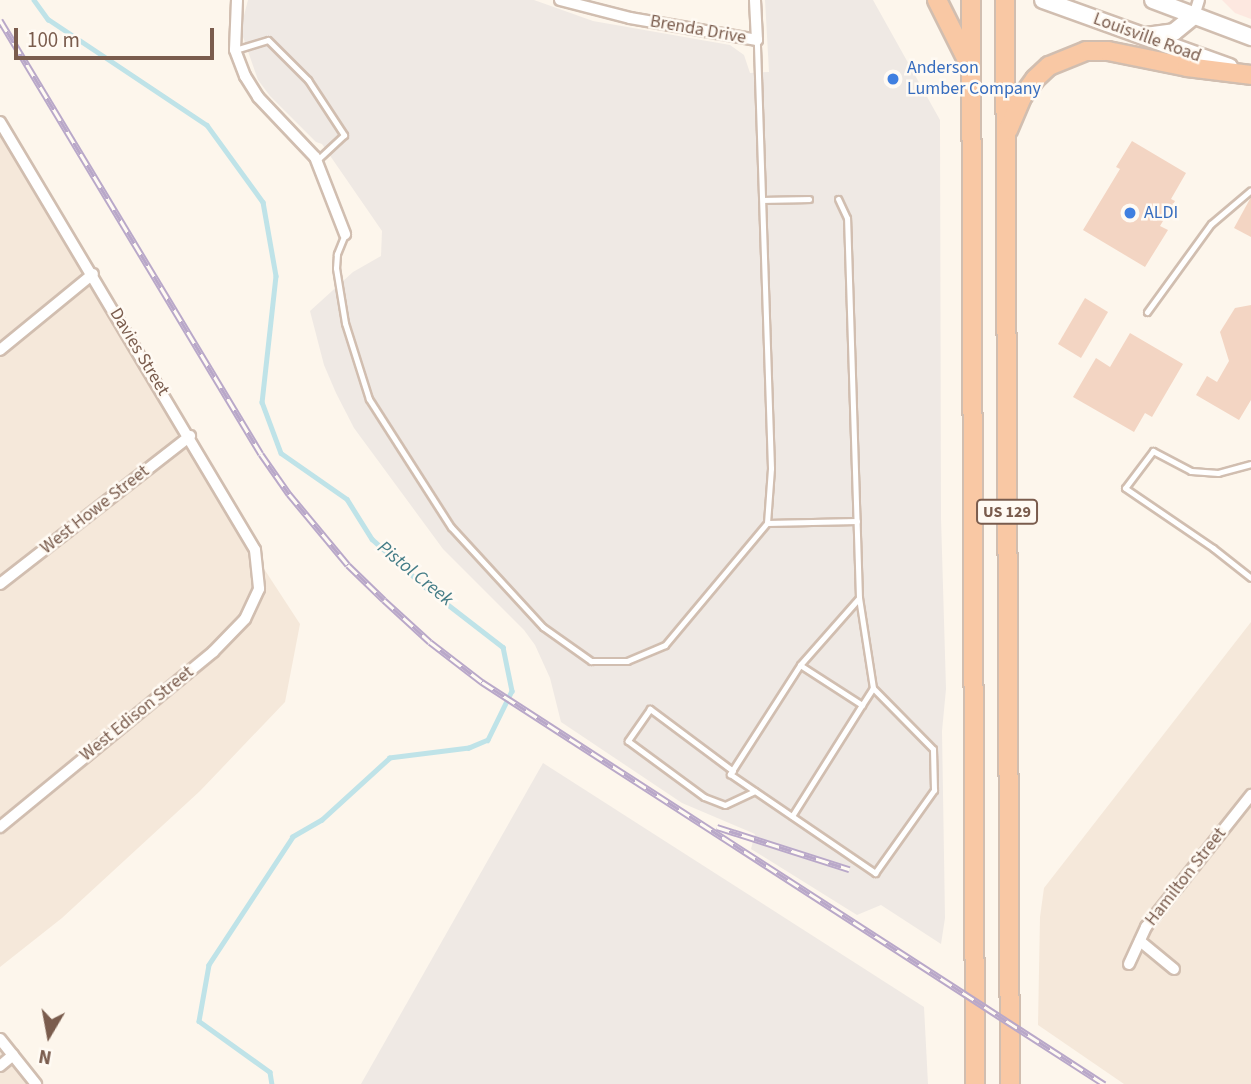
<!DOCTYPE html>
<style>
body{margin:0}
#map{position:relative;width:1251px;height:1084px;overflow:hidden;background:#fdf6ec;font-family:"Source Sans 3",sans-serif}
div>[style]{position:absolute}
.residential>*{inset:0;background:#f5e8da}
.commercial>*{inset:0;background:#fde8e0}
.industrial>*{inset:0;background:#efe9e4}
.stream>*{height:4.5px;margin:-2.25px;padding:0 2.25px;transform-origin:2.25px;border-radius:2.25px;background:#bfe3e8}
.building>*{inset:0;background:#f3d5c3}
.roads{filter:drop-shadow(2px 0 #d1beb0) drop-shadow(-2px 0 #d1beb0) drop-shadow(0 2px #d1beb0) drop-shadow(0 -2px #d1beb0)}
.service>*{height:5px;margin:-2.5px;padding:0 2.5px;transform-origin:2.5px;border-radius:2.5px;background:#fff}
.minor>*{height:10px;margin:-5px;padding:0 5px;transform-origin:5px;border-radius:5px;background:#fff}
.secondary>*{height:16px;margin:-8px;padding:0 8px;transform-origin:8px;border-radius:8px;background:#fff}
.trunk>*{height:18px;margin:-9px;padding:0 9px;transform-origin:9px;border-radius:9px;background:#f9c8a4}
.rail>*{height:7px;margin-top:-3.5px;transform-origin:0;background:repeating-linear-gradient(90deg,#fffaf3 0 13px,#b9a8c9 0 26px);box-sizing:border-box;border-block:2px solid #b9a8c9}
.dots>*{width:19px;height:19px;translate:-50% -50%;box-sizing:border-box;border:4px solid #fffaf3;border-radius:50%}
span{translate:-50% -50%;white-space:nowrap;text-align:center;line-height:1.15;-webkit-text-stroke:5px #fffaf3;paint-order:stroke}
.shield-label span{padding:2px 5px;background:#fffaf3;border:2px solid;border-radius:5px;-webkit-text-stroke-width:0}
.shield-label{font-size:16px;color:#7a5c4d;font-weight:700}
.street-label{font-size:18px;color:#7a5c4d}
.shop-label{font-size:18px;color:#366cbe}
.left{translate:0 -50%;text-align:left}
.water-label{font-size:19px;color:#437c86;font-style:italic}
.north{position:absolute;left:14px;top:1000px;width:70px;height:70px;-webkit-text-stroke:5px #fffaf3;paint-order:stroke;rotate:190deg;font-size:19px;font-weight:700;line-height:28px;text-align:center;color:#7a5c4d}
.north::after{content:'';display:block;margin:auto;width:24px;height:32px;background:#7a5c4d;clip-path:polygon(50% 0,100% 100%,50% 72%,0 100%)}
.scale{position:absolute;left:14px;top:28px;width:200px;height:32px;box-sizing:border-box;border:4px solid #7a5c4d;border-top:0;padding-left:9px;font-size:21px;line-height:24px;white-space:nowrap;color:#7a5c4d;-webkit-text-stroke:5px #fffaf3;paint-order:stroke}
</style>
<div id="map">
<div class="residential">
<i style="clip-path:polygon(0 137px,10px 142px,251px 549px,300px 624px,285px 702px,200px 791px,62px 918px,0 967px)"></i>
<i style="clip-path:polygon(1251px 622px,1251px 1084px,1124px 1084px,1038px 1025px,1040px 917px,1044px 888px)"></i>
<i style="clip-path:polygon(0 1045px,31px 1084px,0 1084px)"></i>
</div>
<div class="commercial">
<i style="clip-path:polygon(1222px 0,1251px 0,1251px 19px,1235px 13px)"></i>
</div>
<div class="industrial">
<i style="clip-path:polygon(248px 0,534px 0,593px 21px,730px 45px,744px 55px,750px 73px,769px 72px,765px 0,873px 0,940px 120px,941px 518px,946px 689px,942px 731px,945px 918px,941px 944px,881px 905px,857px 915px,751px 849px,755px 834px,682px 803px,561px 722px,550px 678px,535px 645px,524px 630px,443px 549px,354px 428px,336px 393px,324px 365px,310px 311px,353px 272px,381px 256px,382px 231px,322px 144px,316px 142px,270px 96px,258px 80px,243px 37px,242px 23px)"></i>
<i style="clip-path:polygon(543px 763px,924px 1007px,928px 1084px,361px 1084px)"></i>
</div>
<div class="stream">
<i style="left:34px;top:0;width:24px;rotate:54deg"></i>
<i style="left:48px;top:19px;width:191px;rotate:33.7deg"></i>
<i style="left:207px;top:125px;width:95px;rotate:54deg"></i>
<i style="left:263px;top:202px;width:75px;rotate:80deg"></i>
<i style="left:276px;top:276px;width:127px;rotate:96.3deg"></i>
<i style="left:262px;top:402px;width:54px;rotate:69.6deg"></i>
<i style="left:281px;top:453px;width:80px;rotate:34.9deg"></i>
<i style="left:347px;top:499px;width:47px;rotate:58deg"></i>
<i style="left:372px;top:539px;width:70px;rotate:42.1deg"></i>
<i style="left:424px;top:586px;width:100px;rotate:37.7deg"></i>
<i style="left:503px;top:647px;width:45px;rotate:78.4deg"></i>
<i style="left:512px;top:691px;width:55px;rotate:116.1deg"></i>
<i style="left:488px;top:740px;width:21px;rotate:157deg"></i>
<i style="left:469px;top:748px;width:80px;rotate:172.8deg"></i>
<i style="left:390px;top:758px;width:92px;rotate:137.6deg"></i>
<i style="left:322px;top:820px;width:34px;rotate:150deg"></i>
<i style="left:293px;top:837px;width:153px;rotate:123.3deg"></i>
<i style="left:209px;top:965px;width:57px;rotate:100.1deg"></i>
<i style="left:199px;top:1021px;width:87px;rotate:35.7deg"></i>
<i style="left:270px;top:1072px;width:12px;rotate:81deg"></i>
</div>
<div class="building">
<i style="clip-path:polygon(1132px 141px,1186px 173px,1171px 199px,1175px 201px,1160px 226px,1168px 230px,1145px 267px,1083px 230px,1120px 169px,1116px 167px)"></i>
<i style="clip-path:polygon(1251px 197px,1251px 237px,1234px 228px)"></i>
<i style="clip-path:polygon(1085px 298px,1108px 312px,1081px 358px,1058px 344px)"></i>
<i style="clip-path:polygon(1251px 305px,1251px 400px,1239px 420px,1196px 395px,1207px 376px,1217px 382px,1229px 361px,1220px 332px,1235px 308px)"></i>
<i style="clip-path:polygon(1130px 333px,1183px 364px,1152px 417px,1145px 413px,1134px 432px,1073px 397px,1096px 358px,1110px 367px)"></i>
</div>
<div class="roads">
<div class="service">
<i style="left:235px;top:50px;width:34px;rotate:-17deg"></i>
<i style="left:268px;top:40px;width:57px;rotate:45deg"></i>
<i style="left:308px;top:80px;width:66px;rotate:56.8deg"></i>
<i style="left:344px;top:135px;width:37px;rotate:137deg"></i>
<i style="left:763px;top:200px;width:46px;rotate:-1.2deg"></i>
<i style="left:345px;top:234px;width:22px;rotate:112deg"></i>
<i style="left:337px;top:254px;width:14px;rotate:94deg"></i>
<i style="left:336px;top:268px;width:56px;rotate:80.7deg"></i>
<i style="left:345px;top:323px;width:80px;rotate:72.5deg"></i>
<i style="left:369px;top:399px;width:152px;rotate:57.4deg"></i>
<i style="left:451px;top:527px;width:136px;rotate:47.4deg"></i>
<i style="left:543px;top:627px;width:59px;rotate:35.3deg"></i>
<i style="left:591px;top:661px;width:36px"></i>
<i style="left:627px;top:661px;width:41px;rotate:-22.8deg"></i>
<i style="left:665px;top:645px;width:159px;rotate:-50.1deg"></i>
<i style="left:767px;top:523px;width:55px;rotate:-85.8deg"></i>
<i style="left:771px;top:468px;width:427px;rotate:-91.9deg"></i>
<i style="left:1147px;top:312px;width:109px;rotate:-54deg"></i>
<i style="left:1211px;top:224px;width:52px;rotate:-40.4deg"></i>
<i style="left:1251px;top:464px;width:34px;rotate:165deg"></i>
<i style="left:1218px;top:473px;width:27px;rotate:-176deg"></i>
<i style="left:1191px;top:471px;width:43px;rotate:-152.2deg"></i>
<i style="left:1153px;top:451px;width:46px;rotate:127.1deg"></i>
<i style="left:1125px;top:488px;width:107px;rotate:34.3deg"></i>
<i style="left:1213px;top:548px;width:48px;rotate:38.3deg"></i>
<i style="left:767px;top:523px;width:90px;rotate:-1.3deg"></i>
<i style="left:859px;top:598px;width:89px;rotate:131.4deg"></i>
<i style="left:800px;top:665px;width:74px;rotate:32.8deg"></i>
<i style="left:862px;top:705px;width:20px;rotate:-57deg"></i>
<i style="left:800px;top:665px;width:130px;rotate:122.7deg"></i>
<i style="left:730px;top:774px;width:176px;rotate:34.3deg"></i>
<i style="left:875px;top:873px;width:102px;rotate:-54.6deg"></i>
<i style="left:934px;top:790px;width:41px;rotate:-91.4deg"></i>
<i style="left:933px;top:749px;width:86px;rotate:-134.5deg"></i>
<i style="left:873px;top:688px;width:91px;rotate:-98.8deg"></i>
<i style="left:859px;top:598px;width:380px;rotate:-91.8deg"></i>
<i style="left:847px;top:218px;width:21px;rotate:-115deg"></i>
<i style="left:733px;top:771px;width:104px;rotate:-143.2deg"></i>
<i style="left:650px;top:709px;width:39px;rotate:125deg"></i>
<i style="left:628px;top:741px;width:94px;rotate:36.4deg"></i>
<i style="left:704px;top:797px;width:22px;rotate:21deg"></i>
<i style="left:725px;top:805px;width:33px;rotate:-25deg"></i>
<i style="left:792px;top:816px;width:131px;rotate:-57.8deg"></i>
</div>
<div class="minor">
<i style="left:237px;top:0;width:50px;rotate:92.3deg"></i>
<i style="left:235px;top:50px;width:28px;rotate:69deg"></i>
<i style="left:245px;top:76px;width:25px;rotate:58deg"></i>
<i style="left:258px;top:97px;width:83px;rotate:46.5deg"></i>
<i style="left:315px;top:157px;width:83px;rotate:68.7deg"></i>
<i style="left:560px;top:0;width:72px;rotate:14.4deg"></i>
<i style="left:630px;top:18px;width:129px;rotate:9.8deg"></i>
<i style="left:757px;top:40px;width:40px;rotate:-92.9deg"></i>
<i style="left:1194px;top:16px;width:17px;rotate:-73deg"></i>
<i style="left:0;top:122px;width:498px;rotate:59.2deg"></i>
<i style="left:255px;top:550px;width:39px;rotate:84deg"></i>
<i style="left:259px;top:589px;width:33px;rotate:115deg"></i>
<i style="left:245px;top:619px;width:46px;rotate:134.1deg"></i>
<i style="left:213px;top:652px;width:276px;rotate:140.6deg"></i>
<i style="left:0;top:350px;width:120px;rotate:-39.3deg"></i>
<i style="left:0;top:584px;width:241px;rotate:-37.9deg"></i>
<i style="left:1140px;top:941px;width:44px;rotate:39.5deg"></i>
<i style="left:1129px;top:964px;width:41px;rotate:-65.3deg"></i>
<i style="left:1146px;top:927px;width:169px;rotate:-51.5deg"></i>
<i style="left:0;top:1039px;width:58px;rotate:51.3deg"></i>
<i style="left:0;top:1066px;width:17px;rotate:-40deg"></i>
</div>
<div class="secondary">
<i style="left:1043px;top:0;width:198px;rotate:19.8deg"></i>
<i style="left:1153px;top:0;width:105px;rotate:20.7deg"></i>
<i style="left:1146px;top:36px;width:28px;rotate:-8deg"></i>
<i style="left:1174px;top:32px;width:26px;rotate:-39deg"></i>
</div>
<div class="trunk">
<i style="left:937px;top:0;width:69px;rotate:63.4deg"></i>
<i style="left:971px;top:0;width:1084px;rotate:89.79deg"></i>
<i style="left:1005px;top:0;width:1084px;rotate:89.74deg"></i>
<i style="left:1008px;top:130px;width:36px;rotate:-67deg"></i>
<i style="left:1022px;top:97px;width:22px;rotate:-54deg"></i>
<i style="left:1035px;top:79px;width:19px;rotate:-43deg"></i>
<i style="left:1049px;top:66px;width:40px;rotate:-22deg"></i>
<i style="left:1086px;top:51px;width:22px"></i>
<i style="left:1108px;top:51px;width:81px;rotate:11.4deg"></i>
<i style="left:1187px;top:67px;width:64px;rotate:7.1deg"></i>
</div>
</div>
<div class="rail">
<i style="left:0;top:20px;width:506px;rotate:58.98deg"></i>
<i style="left:261px;top:454px;width:49px;rotate:55deg"></i>
<i style="left:289px;top:494px;width:92px;rotate:50.3deg"></i>
<i style="left:348px;top:565px;width:50px;rotate:44.2deg"></i>
<i style="left:384px;top:600px;width:62px;rotate:42.4deg"></i>
<i style="left:430px;top:642px;width:66px;rotate:37.6deg"></i>
<i style="left:482px;top:682px;width:741px;rotate:32.87deg"></i>
<i style="left:717px;top:827px;width:139px;rotate:17.7deg"></i>
</div>
<div class="dots">
<i style="left:893px;top:79px;background:#3f7fe0"></i>
<i style="left:1130px;top:213px;background:#3f7fe0"></i>
</div>
<div class="shield-label">
<span style="left:1007px;top:512px">US 129</span>
</div>
<div class="street-label">
<span style="left:698px;top:30px;rotate:10deg">Brenda Drive</span>
<span style="left:1147px;top:38px;rotate:20deg">Louisville Road</span>
<span style="left:139px;top:352px;rotate:59deg">Davies Street</span>
<span style="left:95px;top:510px;rotate:-38deg">West Howe Street</span>
<span style="left:137px;top:714px;rotate:-39deg">West Edison Street</span>
<span style="left:1186px;top:877px;rotate:-52deg">Hamilton Street</span>
</div>
<div class="shop-label">
<span class="left" style="left:907px;top:79px">Anderson<br>Lumber Company</span>
<span class="left" style="left:1144px;top:213px">ALDI</span>
</div>
<div class="water-label">
<span style="left:415px;top:574px;rotate:39deg">Pistol Creek</span>
</div>
<div class="north">N</div>
<div class="scale">100 m</div>
</div>
